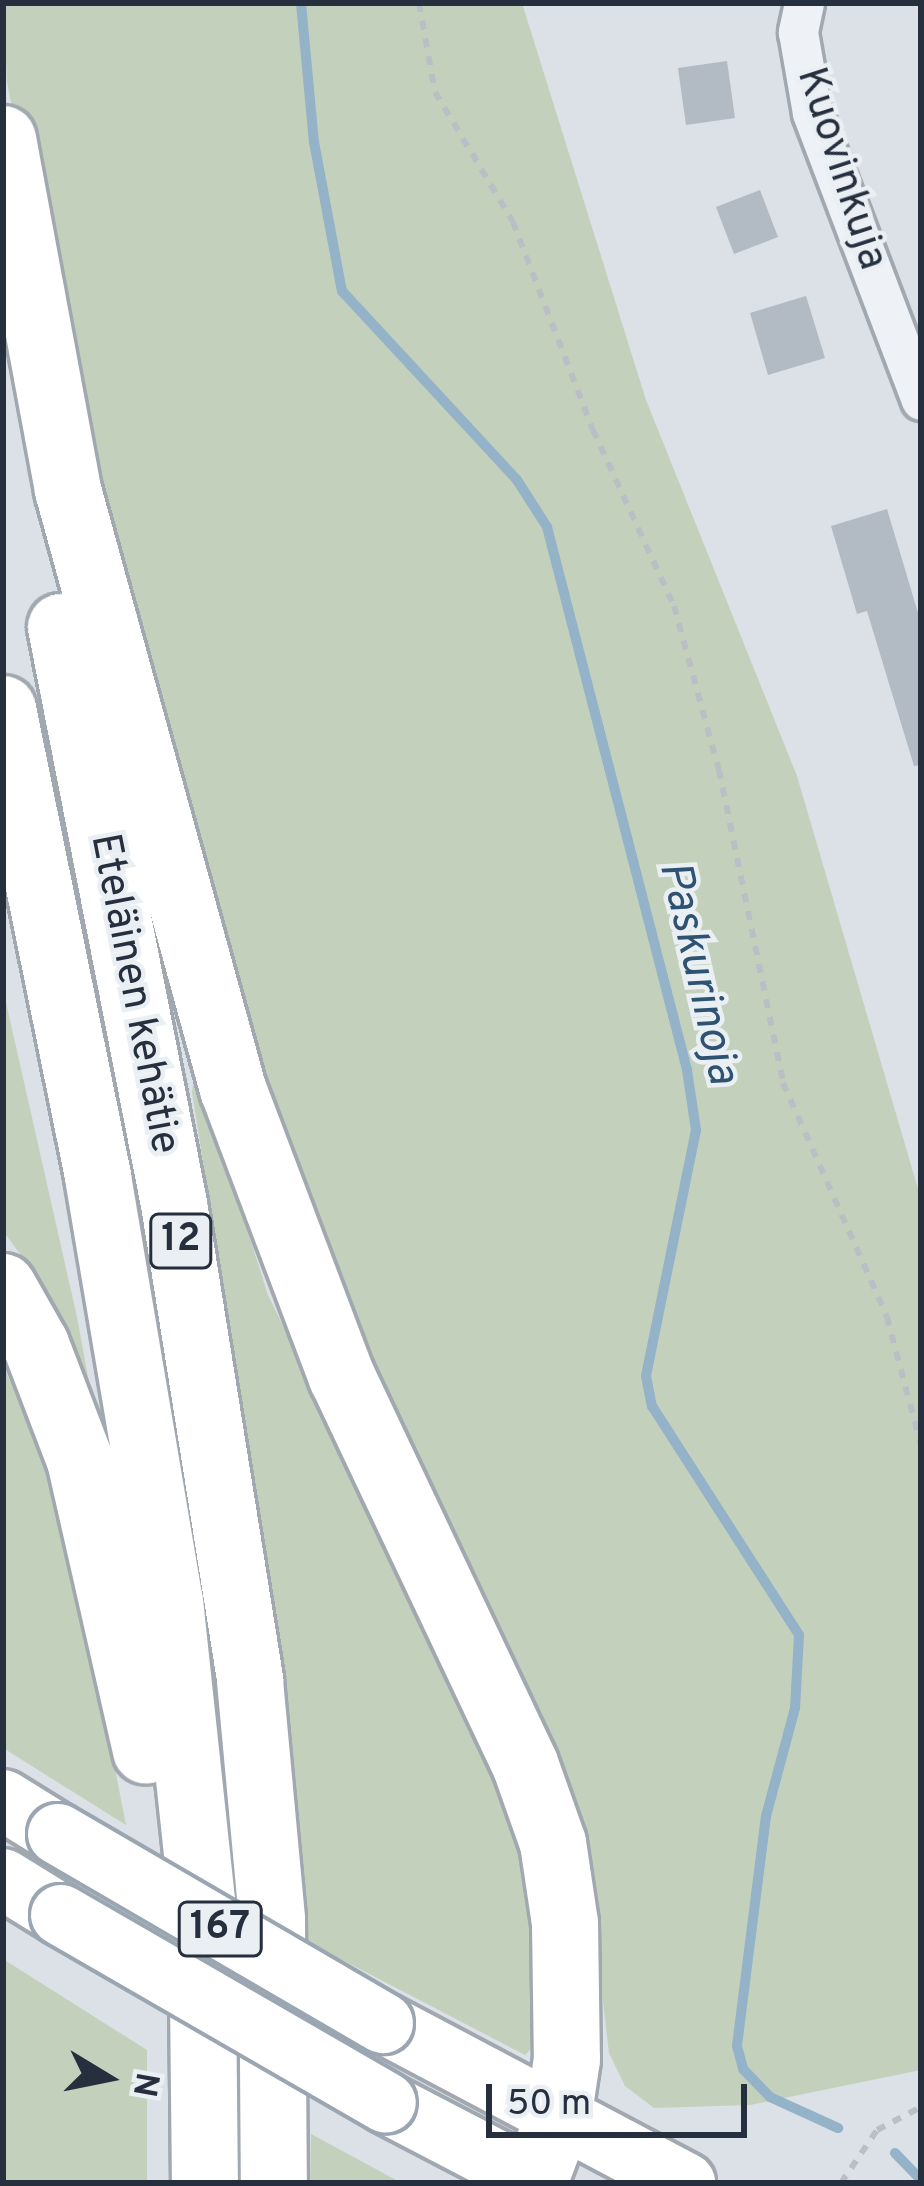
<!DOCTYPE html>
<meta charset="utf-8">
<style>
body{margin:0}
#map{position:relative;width:924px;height:2186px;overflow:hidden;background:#dbe1e6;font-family:Overpass,sans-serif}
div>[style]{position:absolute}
.green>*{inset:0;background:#c3d1bc}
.stream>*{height:10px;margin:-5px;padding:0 5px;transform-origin:5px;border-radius:5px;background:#94b2c8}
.building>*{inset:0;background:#b2bac3}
.path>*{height:6px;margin-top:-3px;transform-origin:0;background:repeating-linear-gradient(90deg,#babfc5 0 9px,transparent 0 18px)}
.roads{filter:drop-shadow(3px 0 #a1a8b0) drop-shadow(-3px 0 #a1a8b0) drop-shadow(0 3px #a1a8b0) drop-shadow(0 -3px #a1a8b0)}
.minor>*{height:39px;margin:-19.5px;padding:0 19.5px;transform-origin:19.5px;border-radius:19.5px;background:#eef1f5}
.primary>*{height:60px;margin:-30px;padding:0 30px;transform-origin:30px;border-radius:30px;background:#fff}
.motorway>*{height:66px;margin:-33px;padding:0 33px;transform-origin:33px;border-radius:33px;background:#fff}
.bridges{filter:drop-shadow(3px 0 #9aa6b2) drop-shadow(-3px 0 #9aa6b2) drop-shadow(0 3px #9aa6b2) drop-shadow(0 -3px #9aa6b2)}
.primary-bridge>*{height:60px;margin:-30px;padding:0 30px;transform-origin:30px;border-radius:30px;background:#fff}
span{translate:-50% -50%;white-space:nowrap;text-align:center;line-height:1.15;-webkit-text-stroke:9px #eaeff4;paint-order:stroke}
.shield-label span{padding:3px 9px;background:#eaeff4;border:3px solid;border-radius:9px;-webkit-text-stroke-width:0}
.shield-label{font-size:39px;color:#252f3d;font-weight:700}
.street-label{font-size:42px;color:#252f3d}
.water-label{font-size:45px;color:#2e5271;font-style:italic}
.frame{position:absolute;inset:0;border:6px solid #252f3d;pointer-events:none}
.north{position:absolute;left:48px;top:2018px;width:120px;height:120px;-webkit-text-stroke:9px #eaeff4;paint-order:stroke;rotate:100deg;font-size:33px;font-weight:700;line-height:48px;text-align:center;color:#252f3d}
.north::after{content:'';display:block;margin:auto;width:42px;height:54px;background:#252f3d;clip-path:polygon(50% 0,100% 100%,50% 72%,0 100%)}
.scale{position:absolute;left:486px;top:2084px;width:261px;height:54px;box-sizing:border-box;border:6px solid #252f3d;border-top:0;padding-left:15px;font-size:36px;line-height:42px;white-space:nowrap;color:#252f3d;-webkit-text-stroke:9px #eaeff4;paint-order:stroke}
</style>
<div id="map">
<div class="green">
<i style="clip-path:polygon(3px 3px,522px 3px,646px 400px,797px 776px,921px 1199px,921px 2070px,750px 2105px,654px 2108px,625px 2086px,609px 2053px,580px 1810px,540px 1709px,395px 1429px,291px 1163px,201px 873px,91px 482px,7px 83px)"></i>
<i style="clip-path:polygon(3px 989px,77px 1317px,97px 1426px,34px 1273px,3px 1231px)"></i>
<i style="clip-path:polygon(196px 1069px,268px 1295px,456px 1677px,517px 1821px,535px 1912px,536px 2044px,525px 2055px,306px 1941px,285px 1685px,192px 1092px)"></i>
<i style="clip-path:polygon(3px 1364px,40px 1453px,86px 1621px,126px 1825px,3px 1748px)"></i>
<i style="clip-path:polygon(3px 1959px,147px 2050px,147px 2183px,3px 2183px)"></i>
<i style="clip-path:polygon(311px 2134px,398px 2181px,402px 2183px,310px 2183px)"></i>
</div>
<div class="stream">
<i style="left:301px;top:3px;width:140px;rotate:84.7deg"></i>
<i style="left:314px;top:142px;width:152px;rotate:79.4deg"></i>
<i style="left:342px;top:291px;width:258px;rotate:47.2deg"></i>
<i style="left:517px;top:480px;width:56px;rotate:57.4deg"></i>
<i style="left:547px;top:527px;width:561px;rotate:75.54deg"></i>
<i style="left:687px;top:1070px;width:61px;rotate:81.5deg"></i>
<i style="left:696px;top:1130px;width:251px;rotate:101.5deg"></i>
<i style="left:646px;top:1376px;width:31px;rotate:79deg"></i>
<i style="left:652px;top:1406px;width:272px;rotate:57.3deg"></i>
<i style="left:799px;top:1635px;width:73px;rotate:93.1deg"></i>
<i style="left:795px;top:1708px;width:112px;rotate:105deg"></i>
<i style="left:766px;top:1816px;width:232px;rotate:97.2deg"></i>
<i style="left:737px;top:2046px;width:24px;rotate:75deg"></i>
<i style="left:743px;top:2069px;width:39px;rotate:46deg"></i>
<i style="left:770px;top:2097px;width:75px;rotate:24.5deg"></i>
<i style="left:895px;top:2153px;width:37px;rotate:46deg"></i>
</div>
<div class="building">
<i style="clip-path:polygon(727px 61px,735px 118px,686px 125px,678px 68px)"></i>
<i style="clip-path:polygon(760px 190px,778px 237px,734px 254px,716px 207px)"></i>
<i style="clip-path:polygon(806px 296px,825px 358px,768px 375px,750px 313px)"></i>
<i style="clip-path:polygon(887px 509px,921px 623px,921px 765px,914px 766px,867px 611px,857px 614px,831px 526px)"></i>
</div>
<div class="path">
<i style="left:419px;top:3px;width:90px;rotate:79.8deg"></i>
<i style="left:435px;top:92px;width:152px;rotate:59deg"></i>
<i style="left:513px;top:222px;width:223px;rotate:69deg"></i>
<i style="left:593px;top:430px;width:194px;rotate:65.3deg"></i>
<i style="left:674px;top:606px;width:170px;rotate:74.7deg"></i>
<i style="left:719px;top:770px;width:319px;rotate:78.4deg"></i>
<i style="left:783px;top:1083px;width:256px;rotate:66deg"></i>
<i style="left:887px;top:1317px;width:133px;rotate:75.2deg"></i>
<i style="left:841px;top:2183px;width:64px;rotate:-55.8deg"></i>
<i style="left:877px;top:2130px;width:50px;rotate:-27.6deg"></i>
</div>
<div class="roads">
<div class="minor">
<i style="left:804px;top:3px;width:30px;rotate:102deg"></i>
<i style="left:798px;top:32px;width:82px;rotate:80.2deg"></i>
<i style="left:812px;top:113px;width:307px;rotate:69.2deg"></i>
</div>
<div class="primary">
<i style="left:3px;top:1800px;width:65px;rotate:31.7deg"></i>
<i style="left:3px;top:1879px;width:68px;rotate:31.8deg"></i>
<i style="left:383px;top:2023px;width:342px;rotate:27.9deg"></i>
<i style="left:386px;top:2103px;width:174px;rotate:27.5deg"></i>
</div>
<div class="motorway">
<i style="left:3px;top:139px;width:357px;rotate:79.5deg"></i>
<i style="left:68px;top:490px;width:621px;rotate:74.6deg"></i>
<i style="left:233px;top:1089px;width:308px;rotate:69.3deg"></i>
<i style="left:342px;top:1377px;width:428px;rotate:64.7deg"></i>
<i style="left:525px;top:1764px;width:84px;rotate:70.5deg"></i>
<i style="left:553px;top:1843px;width:81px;rotate:81.5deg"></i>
<i style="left:565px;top:1923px;width:136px;rotate:89.2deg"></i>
<i style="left:567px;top:2059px;width:61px;rotate:98.5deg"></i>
<i style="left:558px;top:2119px;width:68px;rotate:110.6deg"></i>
<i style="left:61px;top:627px;width:588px;rotate:78.92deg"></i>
<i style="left:174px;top:1204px;width:483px;rotate:80.9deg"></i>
<i style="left:250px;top:1681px;width:239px;rotate:84.7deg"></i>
<i style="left:272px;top:1919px;width:264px;rotate:89.6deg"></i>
<i style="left:3px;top:709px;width:478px;rotate:78.5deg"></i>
<i style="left:98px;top:1177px;width:430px;rotate:80.4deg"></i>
<i style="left:170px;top:1601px;width:303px;rotate:83.9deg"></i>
<i style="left:202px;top:1902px;width:281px;rotate:89.4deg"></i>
<i style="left:3px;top:1287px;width:67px;rotate:60.4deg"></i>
<i style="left:36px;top:1345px;width:123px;rotate:69.1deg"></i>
<i style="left:80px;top:1460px;width:298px;rotate:77.2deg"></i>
</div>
</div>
<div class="bridges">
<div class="primary-bridge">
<i style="left:58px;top:1834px;width:376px;rotate:30.2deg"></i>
<i style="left:61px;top:1915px;width:375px;rotate:30deg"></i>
</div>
</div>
<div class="shield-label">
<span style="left:181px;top:1241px">12</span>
<span style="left:220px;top:1929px">167</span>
</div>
<div class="street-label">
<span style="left:840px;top:169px;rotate:72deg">Kuovinkuja</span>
<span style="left:133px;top:994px;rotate:79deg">Eteläinen kehätie</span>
</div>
<div class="water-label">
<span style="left:697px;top:973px;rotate:77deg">Paskurinoja</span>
</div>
<div class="frame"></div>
<div class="north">N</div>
<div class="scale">50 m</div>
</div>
